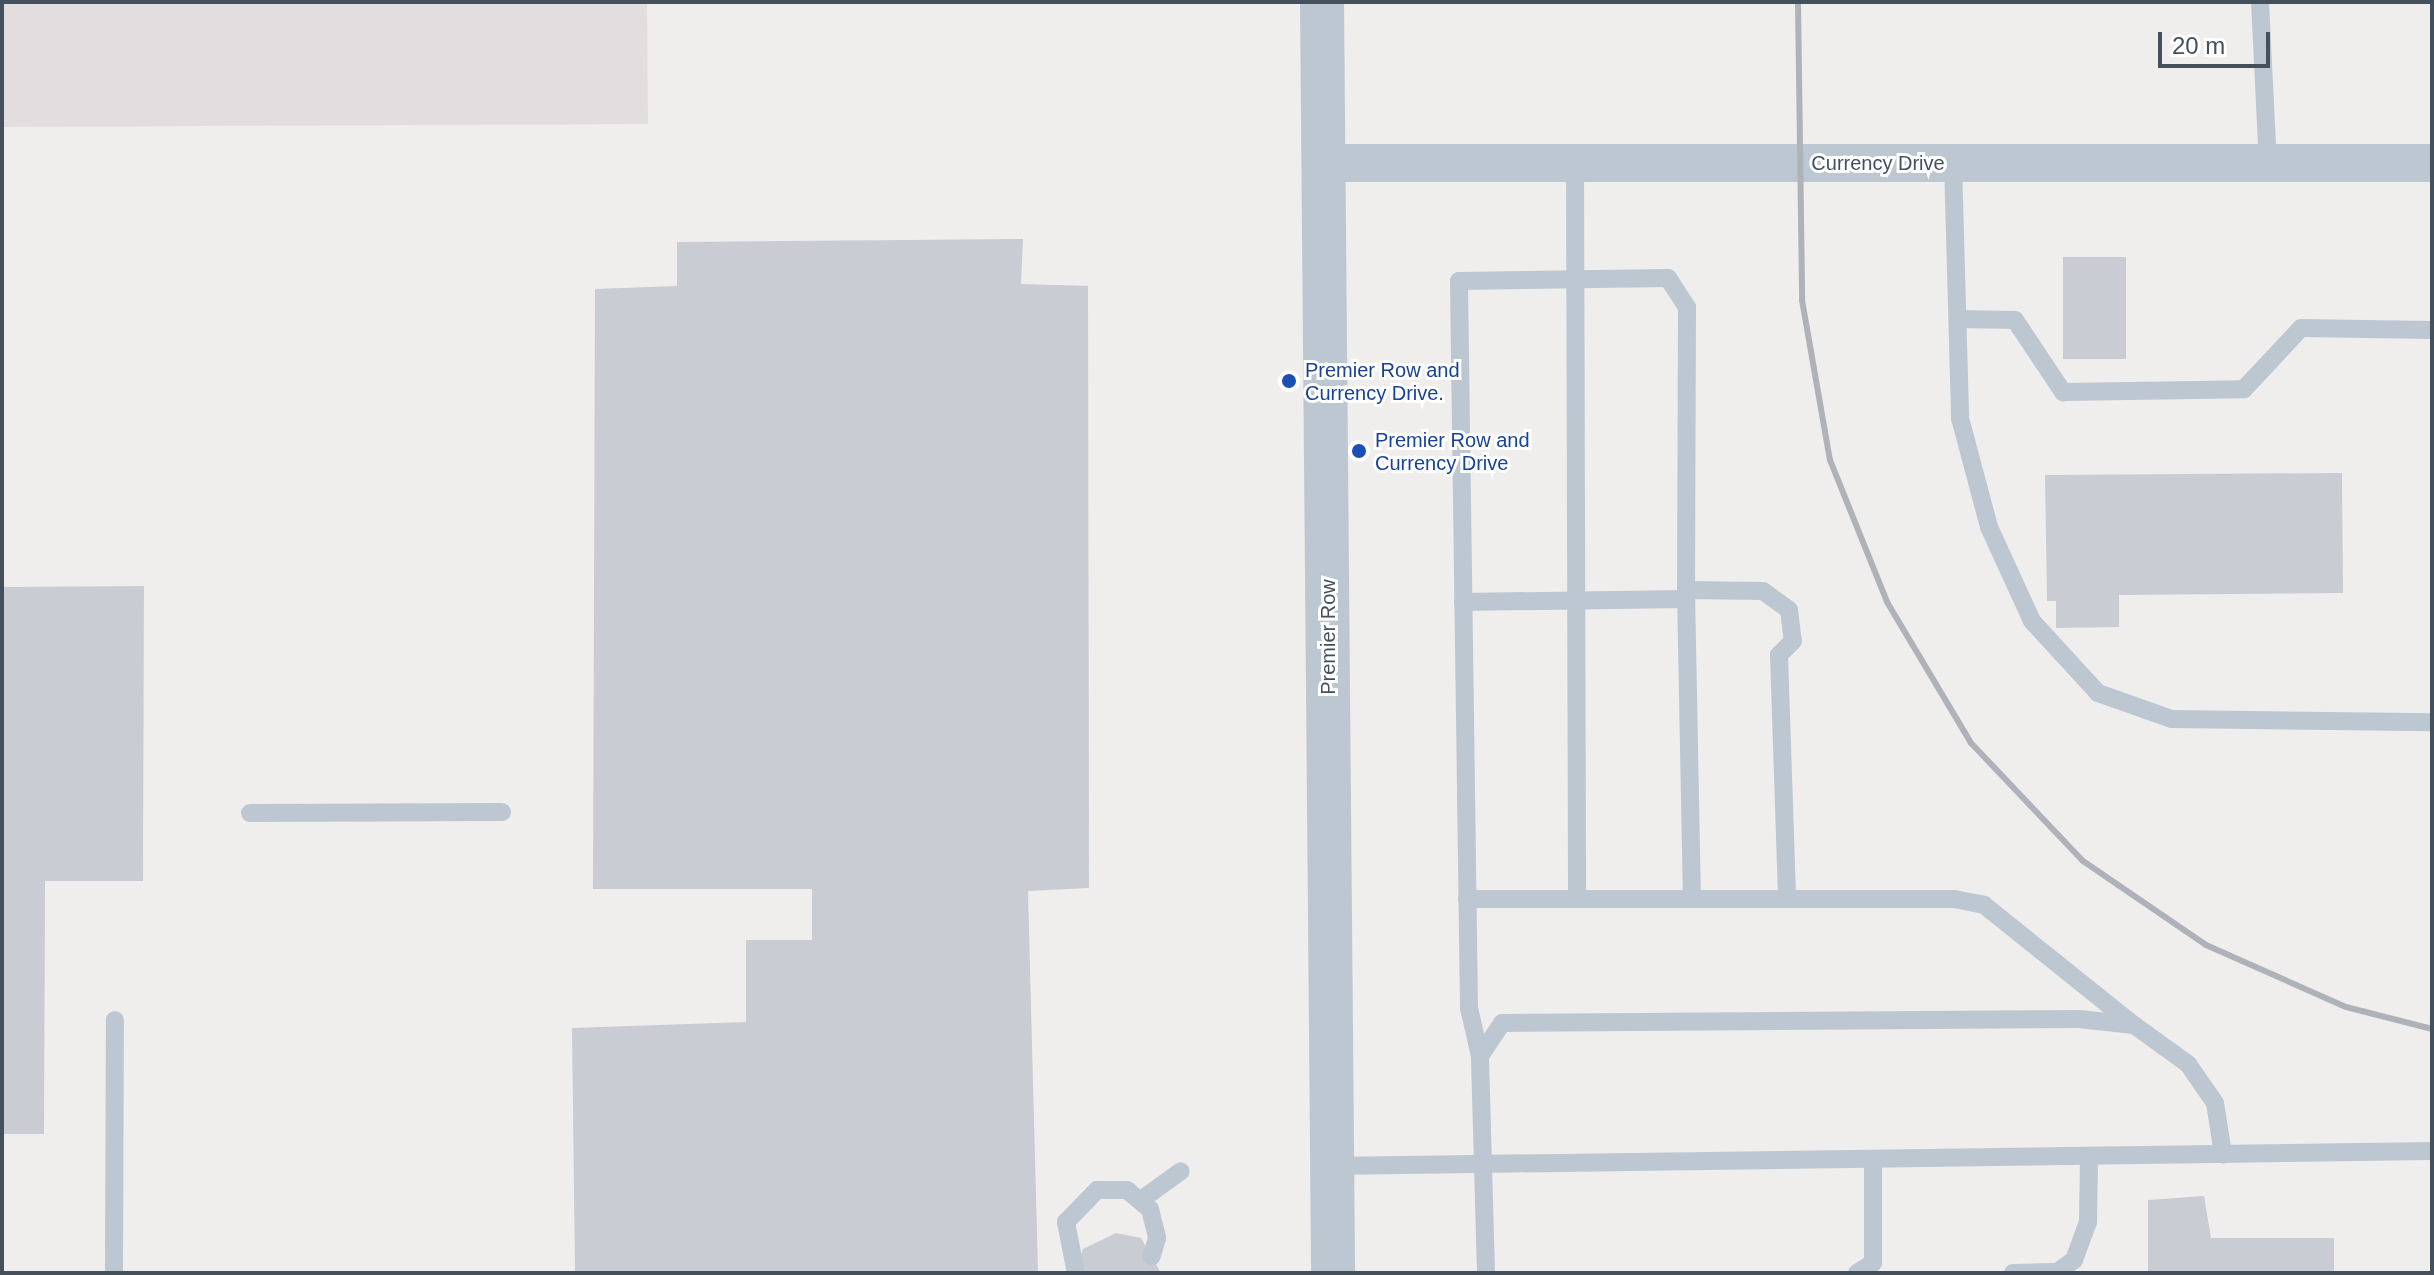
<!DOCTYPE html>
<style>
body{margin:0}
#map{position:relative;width:2434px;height:1275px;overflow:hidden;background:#f0eded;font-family:Arial,sans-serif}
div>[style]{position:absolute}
.education>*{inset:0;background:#e2dedf}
.building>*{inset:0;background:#c9ccd3}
.service>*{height:18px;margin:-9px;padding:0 9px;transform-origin:9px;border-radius:9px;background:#bdc7d1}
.minor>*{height:38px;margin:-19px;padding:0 19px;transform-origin:19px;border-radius:19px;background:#bdc7d1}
.tertiary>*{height:44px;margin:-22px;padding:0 22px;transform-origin:22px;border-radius:22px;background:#bdc7d1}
.rail>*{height:6px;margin:-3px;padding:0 3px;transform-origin:3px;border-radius:3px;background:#afb2b9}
.dots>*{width:22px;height:22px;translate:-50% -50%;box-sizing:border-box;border:4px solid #fff;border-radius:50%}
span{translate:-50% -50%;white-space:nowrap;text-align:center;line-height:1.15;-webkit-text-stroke:6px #fff;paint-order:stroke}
.street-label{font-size:20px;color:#44505c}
.transit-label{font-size:20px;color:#164399}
.left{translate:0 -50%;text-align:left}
.frame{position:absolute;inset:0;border:4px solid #44505c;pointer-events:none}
.scale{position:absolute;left:2158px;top:32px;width:112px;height:36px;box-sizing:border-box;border:4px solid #44505c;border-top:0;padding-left:10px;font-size:24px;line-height:28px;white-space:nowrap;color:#44505c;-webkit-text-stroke:6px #fff;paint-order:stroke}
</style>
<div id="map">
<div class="education">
<i style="clip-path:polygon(2px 2px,647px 2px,648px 124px,2px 127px)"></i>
</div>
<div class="building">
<i style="clip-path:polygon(1023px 239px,1021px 284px,1088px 286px,1089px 888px,1028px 891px,1038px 1273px,575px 1273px,572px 1028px,746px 1022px,746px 940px,812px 940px,812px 889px,593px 889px,595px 289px,677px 286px,677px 242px)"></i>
<i style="clip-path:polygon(2063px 257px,2126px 257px,2126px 359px,2063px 359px)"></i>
<i style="clip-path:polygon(2342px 473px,2343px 593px,2119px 595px,2119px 627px,2056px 628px,2056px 601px,2047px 601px,2045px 475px)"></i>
<i style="clip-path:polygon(144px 586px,143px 881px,45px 881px,44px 1134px,2px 1134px,2px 587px)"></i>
<i style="clip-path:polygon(2204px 1196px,2211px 1238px,2334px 1238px,2334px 1273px,2148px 1273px,2148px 1200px)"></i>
<i style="clip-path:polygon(1116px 1233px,1141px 1238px,1161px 1273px,1075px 1273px,1083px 1249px)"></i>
</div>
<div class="service">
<i style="left:2260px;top:2px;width:161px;rotate:87.2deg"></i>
<i style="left:1575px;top:163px;width:736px;rotate:89.84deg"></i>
<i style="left:1953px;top:163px;width:255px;rotate:88.4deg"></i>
<i style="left:1960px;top:418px;width:113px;rotate:75.1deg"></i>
<i style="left:1989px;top:527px;width:103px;rotate:65.4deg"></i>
<i style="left:2032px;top:621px;width:98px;rotate:47.5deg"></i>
<i style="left:2098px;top:693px;width:78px;rotate:19.4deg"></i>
<i style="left:2172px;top:719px;width:260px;rotate:0.7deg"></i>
<i style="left:1958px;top:319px;width:57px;rotate:1deg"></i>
<i style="left:2015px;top:320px;width:87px;rotate:56.3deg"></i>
<i style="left:2063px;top:392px;width:181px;rotate:-0.9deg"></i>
<i style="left:2244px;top:389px;width:83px;rotate:-46.9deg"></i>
<i style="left:2301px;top:328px;width:131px;rotate:0.9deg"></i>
<i style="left:1686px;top:590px;width:309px;rotate:88.9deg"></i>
<i style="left:1463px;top:602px;width:223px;rotate:-0.8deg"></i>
<i style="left:250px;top:813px;width:252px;rotate:-0.2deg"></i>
<i style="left:1467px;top:899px;width:320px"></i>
<i style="left:1480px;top:1056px;width:49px;rotate:-102.9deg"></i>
<i style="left:1469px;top:1008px;width:727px;rotate:-90.79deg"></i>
<i style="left:1459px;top:281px;width:209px;rotate:-0.8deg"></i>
<i style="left:1668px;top:278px;width:35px;rotate:57deg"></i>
<i style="left:1687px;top:307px;width:283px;rotate:90.2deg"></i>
<i style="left:1686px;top:590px;width:77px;rotate:0.7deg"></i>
<i style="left:1763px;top:591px;width:32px;rotate:36deg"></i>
<i style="left:1789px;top:610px;width:31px;rotate:83deg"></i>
<i style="left:1793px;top:641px;width:20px;rotate:135deg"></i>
<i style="left:1779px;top:655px;width:244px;rotate:88.1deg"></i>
<i style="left:1787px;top:899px;width:167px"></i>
<i style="left:1954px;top:899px;width:31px;rotate:11deg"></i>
<i style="left:1984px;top:905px;width:192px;rotate:38.7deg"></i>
<i style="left:1332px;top:1166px;width:1100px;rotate:-0.78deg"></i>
<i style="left:1141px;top:1200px;width:49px;rotate:-35.9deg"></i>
<i style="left:1075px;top:1268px;width:47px;rotate:-101.1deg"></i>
<i style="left:1066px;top:1222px;width:45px;rotate:-45.9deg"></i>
<i style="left:1097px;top:1190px;width:30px"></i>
<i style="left:1127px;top:1190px;width:30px;rotate:40deg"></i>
<i style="left:1150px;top:1209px;width:30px;rotate:76deg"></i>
<i style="left:1157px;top:1238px;width:19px;rotate:106deg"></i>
<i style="left:114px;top:1273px;width:253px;rotate:-89.8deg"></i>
<i style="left:1486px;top:1273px;width:217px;rotate:-91.6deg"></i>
<i style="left:1480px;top:1056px;width:40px;rotate:-56deg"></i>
<i style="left:1502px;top:1023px;width:577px;rotate:-0.4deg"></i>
<i style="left:2079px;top:1019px;width:55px;rotate:6.2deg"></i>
<i style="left:2134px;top:1025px;width:67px;rotate:35.8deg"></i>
<i style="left:2188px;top:1064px;width:47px;rotate:55.3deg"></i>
<i style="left:2215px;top:1103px;width:52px;rotate:81.1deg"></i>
<i style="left:1857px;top:1273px;width:19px;rotate:-32deg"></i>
<i style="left:1873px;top:1263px;width:104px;rotate:-90deg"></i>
<i style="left:2013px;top:1273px;width:44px;rotate:-1.3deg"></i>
<i style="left:2057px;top:1272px;width:21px;rotate:-35deg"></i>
<i style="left:2074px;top:1260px;width:40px;rotate:-69.8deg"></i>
<i style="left:2088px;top:1222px;width:66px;rotate:-89.1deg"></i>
</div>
<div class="minor">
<i style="left:1324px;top:163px;width:1108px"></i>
</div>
<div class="tertiary">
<i style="left:1322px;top:2px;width:1271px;rotate:89.5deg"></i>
</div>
<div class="rail">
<i style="left:1798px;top:2px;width:298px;rotate:89.2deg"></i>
<i style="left:1802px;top:300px;width:162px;rotate:80.1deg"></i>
<i style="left:1830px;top:460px;width:153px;rotate:68.1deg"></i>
<i style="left:1887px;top:602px;width:164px;rotate:59.2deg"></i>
<i style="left:1971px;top:743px;width:163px;rotate:46.5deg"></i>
<i style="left:2083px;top:861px;width:149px;rotate:34.3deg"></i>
<i style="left:2206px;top:945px;width:153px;rotate:23.9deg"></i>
<i style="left:2346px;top:1007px;width:89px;rotate:14.3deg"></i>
</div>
<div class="dots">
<i style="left:1289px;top:381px;background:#1a4fb4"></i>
<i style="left:1359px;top:451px;background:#1a4fb4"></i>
</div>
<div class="street-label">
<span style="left:1878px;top:163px">Currency Drive</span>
<span style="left:1328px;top:637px;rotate:-90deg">Premier Row</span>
</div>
<div class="transit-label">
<span class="left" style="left:1305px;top:382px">Premier Row and<br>Currency Drive.</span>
<span class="left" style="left:1375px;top:452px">Premier Row and<br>Currency Drive</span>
</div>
<div class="frame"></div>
<div class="scale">20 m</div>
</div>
